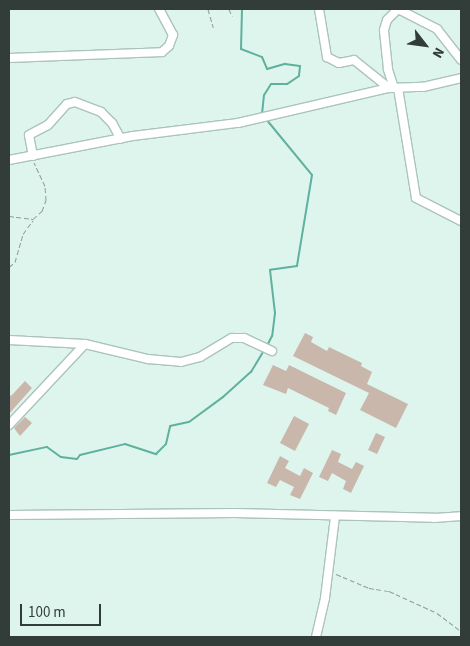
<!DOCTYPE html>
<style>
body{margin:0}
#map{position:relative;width:470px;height:646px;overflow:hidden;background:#ddf5ed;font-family:"Source Sans 3",sans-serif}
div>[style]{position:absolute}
.stream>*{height:2px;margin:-1px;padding:0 1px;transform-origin:1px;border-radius:1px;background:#5fb19d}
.building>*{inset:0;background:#cab7ac}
.path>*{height:1px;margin-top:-0.5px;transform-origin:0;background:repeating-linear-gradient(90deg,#8d9e98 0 5px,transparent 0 7.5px)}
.roads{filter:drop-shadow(1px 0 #acc3bc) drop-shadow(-1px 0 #acc3bc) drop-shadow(0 1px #acc3bc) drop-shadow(0 -1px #acc3bc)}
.minor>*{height:8px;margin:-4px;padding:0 4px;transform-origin:4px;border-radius:4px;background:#fff}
span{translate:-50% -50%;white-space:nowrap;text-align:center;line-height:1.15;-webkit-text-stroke:5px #ddf5ed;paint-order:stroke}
.frame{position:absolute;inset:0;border:10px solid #323c39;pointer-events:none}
.north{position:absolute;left:400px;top:20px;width:50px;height:50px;-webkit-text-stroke:4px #ddf5ed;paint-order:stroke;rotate:120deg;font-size:14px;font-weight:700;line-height:20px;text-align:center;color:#323c39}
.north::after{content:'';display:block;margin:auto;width:18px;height:22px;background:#323c39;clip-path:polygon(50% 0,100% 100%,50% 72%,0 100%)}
.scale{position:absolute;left:20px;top:604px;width:81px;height:22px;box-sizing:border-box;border:2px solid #323c39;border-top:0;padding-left:6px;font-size:15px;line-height:18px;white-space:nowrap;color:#323c39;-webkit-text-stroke:4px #ddf5ed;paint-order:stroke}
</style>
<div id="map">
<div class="stream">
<i style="left:242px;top:9px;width:40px;rotate:91.4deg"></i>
<i style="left:241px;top:49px;width:22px;rotate:21deg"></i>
<i style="left:262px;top:57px;width:13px;rotate:67deg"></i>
<i style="left:267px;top:69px;width:19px;rotate:-16deg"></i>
<i style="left:285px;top:64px;width:15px;rotate:8deg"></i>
<i style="left:300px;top:66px;width:10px;rotate:96deg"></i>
<i style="left:299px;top:76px;width:14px;rotate:146deg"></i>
<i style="left:287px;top:84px;width:16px;rotate:180deg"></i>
<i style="left:271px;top:84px;width:13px;rotate:122deg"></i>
<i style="left:264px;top:95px;width:19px;rotate:96deg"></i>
<i style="left:266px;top:119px;width:72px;rotate:50.6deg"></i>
<i style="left:312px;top:175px;width:92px;rotate:99.4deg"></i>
<i style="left:297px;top:266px;width:27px;rotate:172deg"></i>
<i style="left:270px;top:270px;width:43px;rotate:83.4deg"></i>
<i style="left:275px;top:313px;width:23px;rotate:97deg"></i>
<i style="left:272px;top:336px;width:11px;rotate:117deg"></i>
<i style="left:9px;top:455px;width:39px;rotate:-12deg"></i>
<i style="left:47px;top:447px;width:17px;rotate:36deg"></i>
<i style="left:61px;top:457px;width:16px;rotate:7deg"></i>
<i style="left:77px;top:459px;width:5px;rotate:-53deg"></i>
<i style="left:80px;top:455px;width:46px;rotate:-13.7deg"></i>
<i style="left:125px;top:444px;width:33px;rotate:18deg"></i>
<i style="left:156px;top:454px;width:14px;rotate:-45deg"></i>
<i style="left:166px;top:444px;width:18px;rotate:-77deg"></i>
<i style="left:170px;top:426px;width:19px;rotate:-12deg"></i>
<i style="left:189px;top:422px;width:42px;rotate:-36.3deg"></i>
<i style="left:223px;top:397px;width:38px;rotate:-42deg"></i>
<i style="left:251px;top:372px;width:26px;rotate:-59deg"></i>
</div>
<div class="building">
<i style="clip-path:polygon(305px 333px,313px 337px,311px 342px,327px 351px,329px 347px,362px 363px,361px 366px,372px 372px,367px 384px,408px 404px,396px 428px,360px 410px,369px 393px,293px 356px)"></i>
<i style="clip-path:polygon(273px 365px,286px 371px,289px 365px,346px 393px,336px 415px,328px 411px,329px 408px,288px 388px,286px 394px,263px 385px)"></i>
<i style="clip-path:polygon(25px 381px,32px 388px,9px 414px,9px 394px,11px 396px)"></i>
<i style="clip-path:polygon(294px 416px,309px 424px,295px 451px,280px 443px)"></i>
<i style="clip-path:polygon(25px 417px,32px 423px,20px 436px,14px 428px)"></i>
<i style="clip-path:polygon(376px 433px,385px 437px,377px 454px,368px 450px)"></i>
<i style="clip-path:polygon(332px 450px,341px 454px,338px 462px,352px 469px,356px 462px,364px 466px,351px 493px,343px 489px,346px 481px,332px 473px,328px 481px,319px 477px)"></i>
<i style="clip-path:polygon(280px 456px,289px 461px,285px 468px,300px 476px,304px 468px,313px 473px,300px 499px,290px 495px,294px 487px,280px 480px,276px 487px,267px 483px)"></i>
</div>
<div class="path">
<i style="left:208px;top:9px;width:19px;rotate:74deg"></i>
<i style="left:229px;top:9px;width:8px;rotate:67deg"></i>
<i style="left:9px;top:216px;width:24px;rotate:7deg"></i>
<i style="left:33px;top:219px;width:12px;rotate:-42deg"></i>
<i style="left:42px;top:211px;width:12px;rotate:-70deg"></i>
<i style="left:46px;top:200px;width:14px;rotate:-94deg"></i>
<i style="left:45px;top:186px;width:26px;rotate:-115deg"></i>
<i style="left:9px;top:267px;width:8px;rotate:-40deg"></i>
<i style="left:15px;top:262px;width:29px;rotate:-74deg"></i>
<i style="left:23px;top:234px;width:17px;rotate:-54deg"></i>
<i style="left:336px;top:574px;width:36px;rotate:23deg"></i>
<i style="left:369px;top:588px;width:20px;rotate:9deg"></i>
<i style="left:389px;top:591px;width:53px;rotate:24.6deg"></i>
<i style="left:437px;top:613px;width:30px;rotate:37deg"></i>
</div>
<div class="roads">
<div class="minor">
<i style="left:319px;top:9px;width:49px;rotate:80.5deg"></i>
<i style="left:327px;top:57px;width:13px;rotate:27deg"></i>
<i style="left:339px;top:63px;width:15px;rotate:-11deg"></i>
<i style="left:354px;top:60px;width:45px;rotate:38.7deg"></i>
<i style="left:398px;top:9px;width:44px;rotate:27.1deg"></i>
<i style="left:437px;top:29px;width:39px;rotate:52deg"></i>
<i style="left:9px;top:58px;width:153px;rotate:-2.2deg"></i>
<i style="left:162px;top:52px;width:9px;rotate:-41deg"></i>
<i style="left:169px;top:46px;width:12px;rotate:-70deg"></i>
<i style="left:173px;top:35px;width:30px;rotate:-118deg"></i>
<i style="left:394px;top:88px;width:20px;rotate:-108deg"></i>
<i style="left:388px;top:69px;width:39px;rotate:-96deg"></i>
<i style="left:384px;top:30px;width:10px;rotate:-73deg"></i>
<i style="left:387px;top:20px;width:16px;rotate:-45deg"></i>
<i style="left:398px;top:88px;width:111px;rotate:80.7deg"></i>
<i style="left:416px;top:198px;width:51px;rotate:27.1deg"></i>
<i style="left:33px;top:156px;width:21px;rotate:-101deg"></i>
<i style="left:29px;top:135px;width:21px;rotate:-28deg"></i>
<i style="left:48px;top:125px;width:28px;rotate:-48deg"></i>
<i style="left:67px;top:104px;width:8px;rotate:-14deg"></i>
<i style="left:75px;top:102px;width:28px;rotate:21deg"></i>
<i style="left:101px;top:112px;width:16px;rotate:45deg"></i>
<i style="left:112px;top:123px;width:18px;rotate:61deg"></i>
<i style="left:9px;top:160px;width:126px;rotate:-11deg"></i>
<i style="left:133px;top:136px;width:106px;rotate:-7.1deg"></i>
<i style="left:238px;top:123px;width:155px;rotate:-13.1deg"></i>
<i style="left:389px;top:88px;width:34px;rotate:-2deg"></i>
<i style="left:423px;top:87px;width:39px;rotate:-13deg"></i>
<i style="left:9px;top:340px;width:76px;rotate:3deg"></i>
<i style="left:85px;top:344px;width:65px;rotate:13.4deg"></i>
<i style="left:148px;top:359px;width:33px;rotate:5deg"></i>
<i style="left:181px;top:362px;width:20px;rotate:-15deg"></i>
<i style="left:200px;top:357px;width:37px;rotate:-31deg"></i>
<i style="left:232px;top:338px;width:12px"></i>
<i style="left:244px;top:338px;width:31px;rotate:25deg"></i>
<i style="left:9px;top:425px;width:111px;rotate:-46.8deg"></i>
<i style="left:9px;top:515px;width:226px;rotate:-0.5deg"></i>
<i style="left:235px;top:513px;width:199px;rotate:1.4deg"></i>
<i style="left:434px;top:518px;width:27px;rotate:-4deg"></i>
<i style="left:316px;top:637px;width:40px;rotate:-77deg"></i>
<i style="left:325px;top:598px;width:83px;rotate:-83deg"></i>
</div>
</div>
<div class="frame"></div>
<div class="north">N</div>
<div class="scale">100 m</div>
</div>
